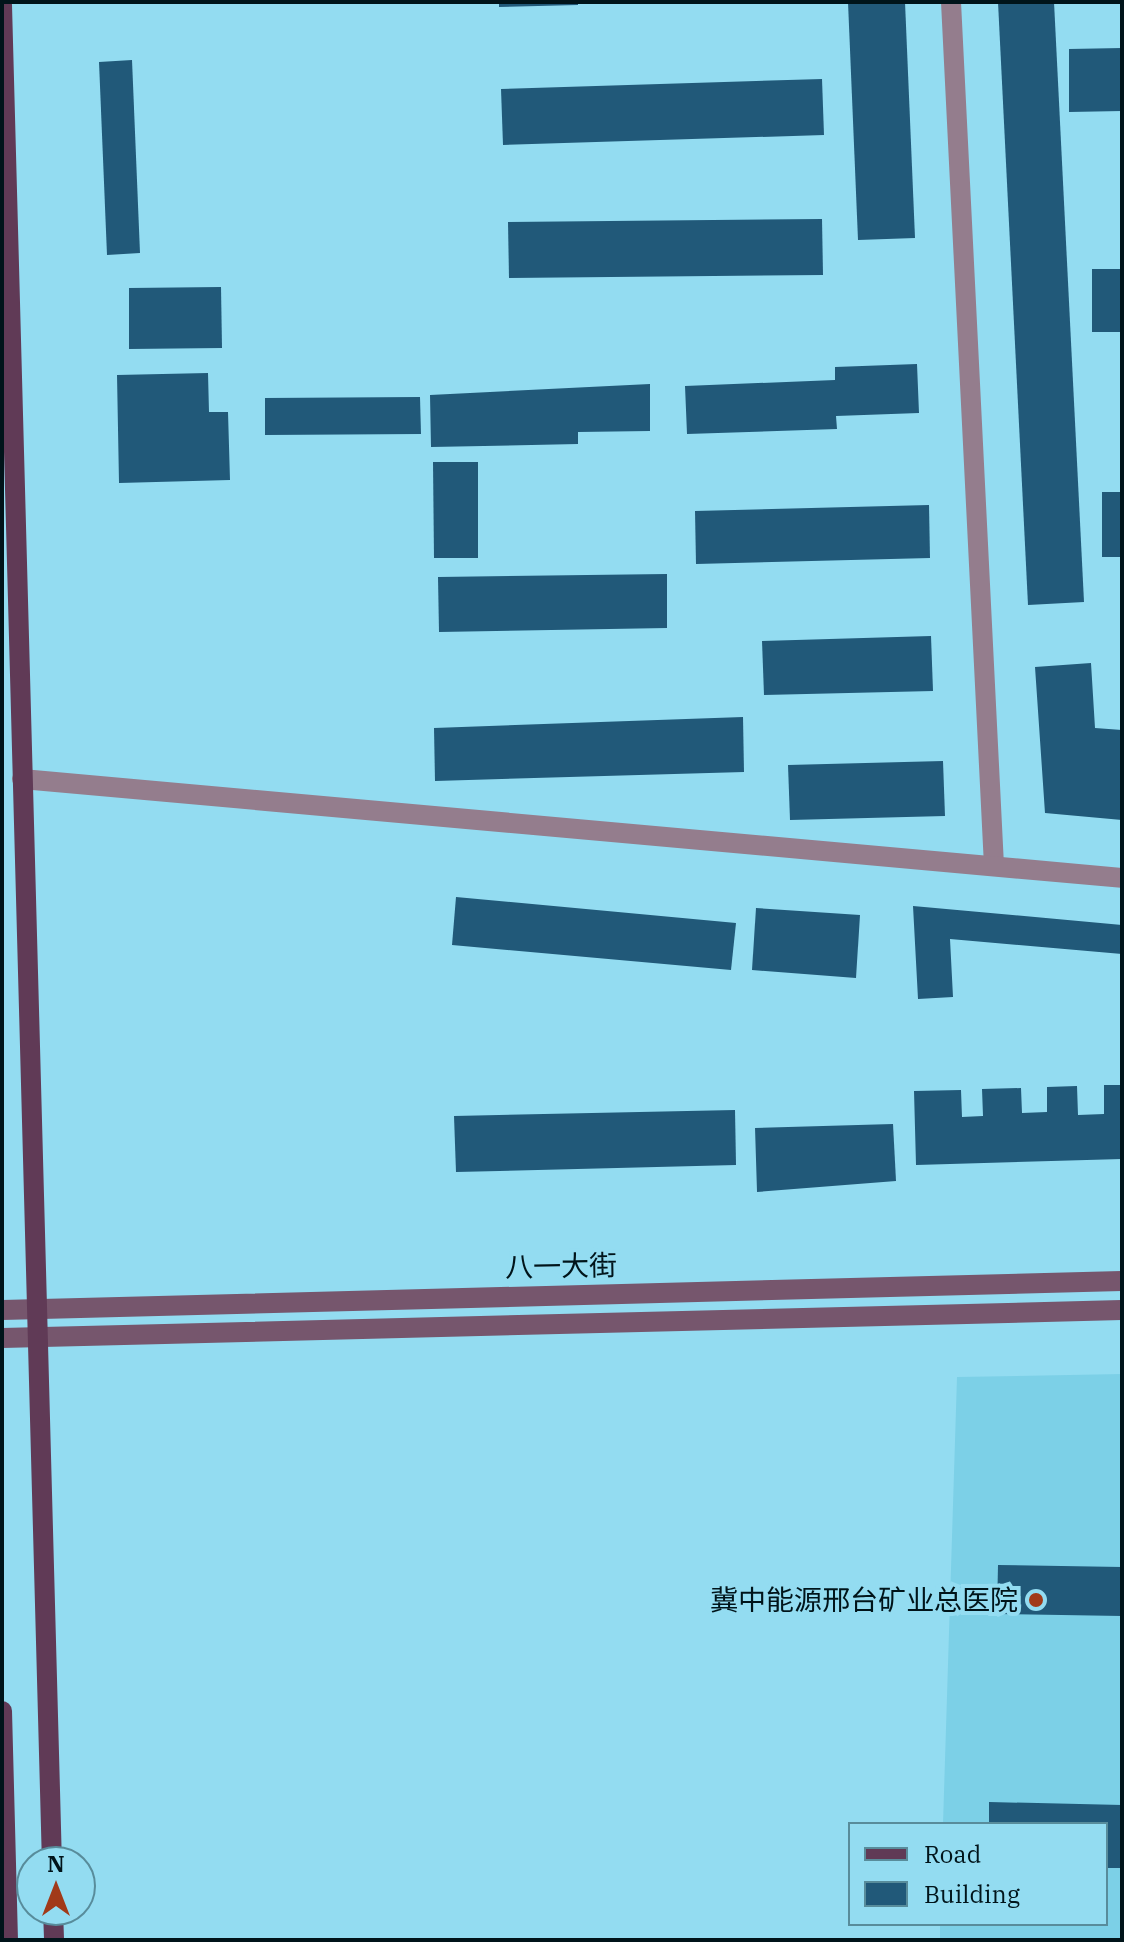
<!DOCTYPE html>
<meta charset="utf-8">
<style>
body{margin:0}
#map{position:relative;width:1124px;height:1942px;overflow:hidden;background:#93dcf1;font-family:"IBM Plex Serif","Noto Sans SC",serif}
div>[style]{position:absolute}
.built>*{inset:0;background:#7cd0e7}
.building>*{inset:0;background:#215979}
.street>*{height:20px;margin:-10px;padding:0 10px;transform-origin:10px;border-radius:10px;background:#947d8d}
.secondary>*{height:20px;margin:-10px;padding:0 10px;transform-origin:10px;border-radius:10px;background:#76566d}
.primary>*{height:20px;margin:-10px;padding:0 10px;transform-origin:10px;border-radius:10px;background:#603a56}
.dots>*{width:22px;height:22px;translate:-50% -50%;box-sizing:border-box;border:4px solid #93dcf1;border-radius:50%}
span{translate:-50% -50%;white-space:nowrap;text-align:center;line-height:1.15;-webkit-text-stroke:8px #93dcf1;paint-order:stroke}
.street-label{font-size:28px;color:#00141a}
.poi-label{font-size:28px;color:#00141a}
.right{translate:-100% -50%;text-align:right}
.frame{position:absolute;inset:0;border:4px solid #00141a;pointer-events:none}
.legend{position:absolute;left:848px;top:1822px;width:260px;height:104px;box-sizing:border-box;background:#93dcf1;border:2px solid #588c9b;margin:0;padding:10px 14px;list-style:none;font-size:24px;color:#00141a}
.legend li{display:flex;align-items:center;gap:16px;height:40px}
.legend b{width:40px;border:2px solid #588c9b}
.north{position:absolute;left:16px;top:1846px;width:80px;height:80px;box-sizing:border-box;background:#93dcf1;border:2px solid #588c9b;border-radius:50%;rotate:0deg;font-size:22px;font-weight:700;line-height:32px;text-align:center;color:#00141a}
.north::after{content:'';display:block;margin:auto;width:28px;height:36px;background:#a13a19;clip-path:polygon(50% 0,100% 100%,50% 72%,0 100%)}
</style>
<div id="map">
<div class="built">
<i style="clip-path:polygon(1122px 1374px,1122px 1940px,940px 1940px,940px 1924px,1106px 1924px,1106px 1824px,943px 1824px,957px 1377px)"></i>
</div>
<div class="building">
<i style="clip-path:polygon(499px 2px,578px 2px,578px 5px,499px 7px)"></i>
<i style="clip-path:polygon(848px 2px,905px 2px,915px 238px,858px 240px)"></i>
<i style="clip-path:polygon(998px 2px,1054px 2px,1084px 602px,1028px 605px)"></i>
<i style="clip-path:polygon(1122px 48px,1122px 111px,1069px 112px,1069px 49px)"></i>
<i style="clip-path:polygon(132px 60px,140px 253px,107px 255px,99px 62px)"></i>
<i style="clip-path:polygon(822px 79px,824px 135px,503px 145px,501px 89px)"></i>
<i style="clip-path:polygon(822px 219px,823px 275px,509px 278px,508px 222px)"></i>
<i style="clip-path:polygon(1092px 269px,1122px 269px,1122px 332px,1092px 332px)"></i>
<i style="clip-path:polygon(221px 287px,222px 348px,129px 349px,129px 288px)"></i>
<i style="clip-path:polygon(917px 364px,919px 413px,836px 416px,837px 429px,687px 434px,685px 386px,835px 380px,835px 367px)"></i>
<i style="clip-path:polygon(208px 373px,209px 412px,228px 412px,230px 480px,119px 483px,117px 375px)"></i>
<i style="clip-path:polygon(650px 384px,650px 431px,578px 432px,578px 444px,431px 447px,430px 395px)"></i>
<i style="clip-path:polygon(420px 397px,421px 434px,265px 435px,265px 398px)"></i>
<i style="clip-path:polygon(433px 462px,478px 462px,478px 558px,434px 558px)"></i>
<i style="clip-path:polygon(1102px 492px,1122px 492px,1122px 557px,1102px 557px)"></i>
<i style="clip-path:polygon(929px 505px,930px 558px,696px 564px,695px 511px)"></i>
<i style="clip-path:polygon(667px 574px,667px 628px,439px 632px,438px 577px)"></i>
<i style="clip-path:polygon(931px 636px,933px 691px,764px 695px,762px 641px)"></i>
<i style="clip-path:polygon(1091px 663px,1095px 728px,1122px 730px,1122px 820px,1045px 813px,1035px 667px)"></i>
<i style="clip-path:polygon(743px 717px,744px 772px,435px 781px,434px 728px)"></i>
<i style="clip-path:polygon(943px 761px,945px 816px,790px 820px,788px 765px)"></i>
<i style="clip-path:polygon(456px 897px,736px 923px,731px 970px,452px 945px)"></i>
<i style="clip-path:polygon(913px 906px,1122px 925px,1122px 954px,950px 939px,953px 997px,918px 999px)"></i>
<i style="clip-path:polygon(756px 908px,860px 915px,856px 978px,752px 970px)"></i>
<i style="clip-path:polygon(1104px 1085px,1122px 1085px,1122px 1159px,916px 1165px,914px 1091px,961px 1090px,962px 1117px,983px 1116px,982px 1089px,1021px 1088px,1022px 1113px,1047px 1112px,1047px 1087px,1077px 1086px,1078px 1115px,1104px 1114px)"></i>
<i style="clip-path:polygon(735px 1110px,736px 1165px,456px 1172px,454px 1116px)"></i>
<i style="clip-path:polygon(893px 1124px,896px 1181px,757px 1192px,755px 1128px)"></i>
<i style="clip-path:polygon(998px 1565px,1122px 1567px,1122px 1616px,997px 1614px)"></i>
<i style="clip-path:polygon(989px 1802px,1122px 1805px,1122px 1868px,1106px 1868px,1106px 1824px,989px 1824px)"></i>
</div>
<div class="street">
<i style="left:951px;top:2px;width:864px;rotate:87.15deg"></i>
<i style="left:22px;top:779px;width:1104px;rotate:5.14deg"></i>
</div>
<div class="secondary">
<i style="left:2px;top:1310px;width:1120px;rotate:-1.48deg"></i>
<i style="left:2px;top:1338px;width:1120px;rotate:-1.43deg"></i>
</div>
<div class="primary">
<i style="left:2px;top:5px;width:1858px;rotate:88.46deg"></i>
<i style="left:2px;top:1711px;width:229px;rotate:88.5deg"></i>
<i style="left:53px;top:1910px;width:30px;rotate:88deg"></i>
</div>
<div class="dots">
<i style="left:1036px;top:1600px;background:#a13a19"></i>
</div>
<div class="street-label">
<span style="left:561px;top:1266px;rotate:-1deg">八一大街</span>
</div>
<div class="poi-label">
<span class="right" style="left:1018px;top:1600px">冀中能源邢台矿业总医院</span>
</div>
<div class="frame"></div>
<ul class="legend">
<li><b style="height:10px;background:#603a56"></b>Road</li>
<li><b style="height:22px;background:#215979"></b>Building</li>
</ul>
<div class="north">N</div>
</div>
